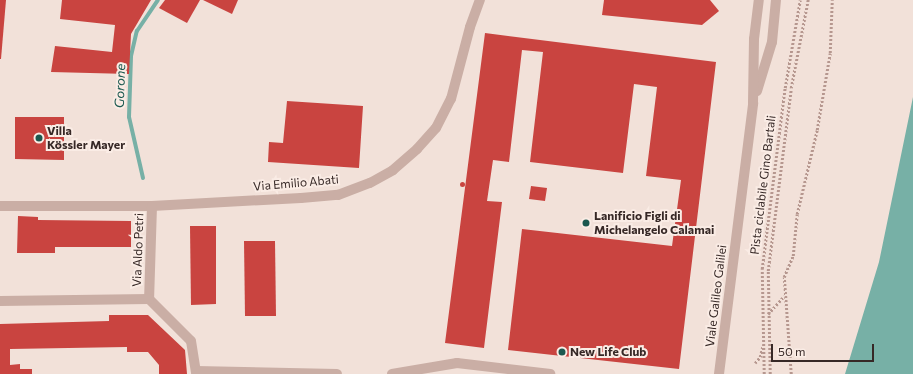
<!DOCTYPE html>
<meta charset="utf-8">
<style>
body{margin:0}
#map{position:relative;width:913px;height:374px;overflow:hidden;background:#f2e1d9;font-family:Commissioner,sans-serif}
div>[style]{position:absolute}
.water>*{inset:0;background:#77b0a6}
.stream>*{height:4px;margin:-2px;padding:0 2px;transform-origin:2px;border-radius:2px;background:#77b0a6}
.building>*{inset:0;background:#c94440}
.round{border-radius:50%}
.path>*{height:2.5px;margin-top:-1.25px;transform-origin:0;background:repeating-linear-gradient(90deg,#b6978f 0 2px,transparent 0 4px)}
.minor>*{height:10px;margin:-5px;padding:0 5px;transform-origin:5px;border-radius:5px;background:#caaea5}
.tertiary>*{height:10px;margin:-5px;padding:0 5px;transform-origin:5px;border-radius:5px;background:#caaea5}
.dots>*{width:11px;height:11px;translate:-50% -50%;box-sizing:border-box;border:2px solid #faece5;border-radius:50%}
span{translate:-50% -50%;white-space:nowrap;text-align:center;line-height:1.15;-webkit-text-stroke:4px #faece5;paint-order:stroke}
.poi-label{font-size:12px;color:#362826;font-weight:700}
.left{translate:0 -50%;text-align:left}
.street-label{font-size:12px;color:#362826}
.water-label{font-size:13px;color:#1b584f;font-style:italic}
.scale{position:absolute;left:771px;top:344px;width:103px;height:18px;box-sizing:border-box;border:2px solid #362826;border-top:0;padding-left:5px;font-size:12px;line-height:14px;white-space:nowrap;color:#362826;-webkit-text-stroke:3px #faece5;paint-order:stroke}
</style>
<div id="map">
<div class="water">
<i style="clip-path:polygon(913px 97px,913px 374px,845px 374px,879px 262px)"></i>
</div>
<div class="stream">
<i style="left:143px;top:178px;width:63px;rotate:-102.9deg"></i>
<i style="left:129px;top:117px;width:61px;rotate:-88.1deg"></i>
<i style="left:131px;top:56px;width:26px;rotate:-77deg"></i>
<i style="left:137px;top:31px;width:37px;rotate:-56deg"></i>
</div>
<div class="building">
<i style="clip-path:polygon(0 0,6px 0,1px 59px,0 59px)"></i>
<i style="clip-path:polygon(62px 0,151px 0,131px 34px,129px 74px,51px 72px,55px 46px,112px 52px,115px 25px,60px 19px)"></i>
<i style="clip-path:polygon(165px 0,200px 0,187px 23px,159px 8px)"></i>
<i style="clip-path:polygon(203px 0,238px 0,232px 14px)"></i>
<i style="clip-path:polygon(604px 0,710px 0,719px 11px,702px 25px,602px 15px)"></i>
<i style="clip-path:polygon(485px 33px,716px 62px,679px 369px,508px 350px,522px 229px,672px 246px,681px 180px,646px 176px,657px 87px,634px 84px,623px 173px,530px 162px,543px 52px,522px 50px,509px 162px,493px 160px,487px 201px,502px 202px,484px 348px,445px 343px)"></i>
<i style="clip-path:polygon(287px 101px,363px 106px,359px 168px,268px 162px,269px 142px,283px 143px)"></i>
<i style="clip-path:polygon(15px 117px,64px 117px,64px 160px,15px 159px)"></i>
<i class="round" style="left:459.5px;top:181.5px;width:5px;height:5px"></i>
<i style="clip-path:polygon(531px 186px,547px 188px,545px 201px,529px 199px)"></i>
<i style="clip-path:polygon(18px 216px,38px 217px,38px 220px,131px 221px,131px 247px,55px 247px,55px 253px,17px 253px)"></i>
<i style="clip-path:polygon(190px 226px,216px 226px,216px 304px,191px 305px)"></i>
<i style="clip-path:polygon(244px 241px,275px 241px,276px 316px,245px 316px)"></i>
<i style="clip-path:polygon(109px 315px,148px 315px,185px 350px,187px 374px,159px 374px,159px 365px,148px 352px,127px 352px,127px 347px,10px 349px,10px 365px,20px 364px,20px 369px,32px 369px,32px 374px,0 374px,0 324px,109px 321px)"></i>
</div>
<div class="path">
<i style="left:768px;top:314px;width:24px;rotate:-48deg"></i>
<i style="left:755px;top:363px;width:8px;rotate:-50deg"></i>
<i style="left:760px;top:357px;width:12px;rotate:-76deg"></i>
<i style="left:764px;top:374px;width:105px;rotate:-91.1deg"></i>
<i style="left:762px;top:269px;width:182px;rotate:-82.8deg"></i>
<i style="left:785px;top:88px;width:89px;rotate:-80.3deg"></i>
<i style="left:770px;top:374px;width:103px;rotate:-91.1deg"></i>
<i style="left:768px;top:271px;width:184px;rotate:-82.8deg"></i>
<i style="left:791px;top:88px;width:90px;rotate:-79.1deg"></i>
<i style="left:791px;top:374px;width:97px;rotate:-94.1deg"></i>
<i style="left:784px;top:277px;width:23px;rotate:-67deg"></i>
<i style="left:793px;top:256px;width:42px;rotate:-84.6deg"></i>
<i style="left:797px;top:214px;width:86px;rotate:-76.6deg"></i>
<i style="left:817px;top:130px;width:78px;rotate:-80.4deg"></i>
<i style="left:830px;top:53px;width:53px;rotate:-87.8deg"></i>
</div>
<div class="minor">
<i style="left:0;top:206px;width:152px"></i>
<i style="left:152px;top:206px;width:149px;rotate:-3.1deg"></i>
<i style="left:301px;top:198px;width:37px;rotate:-5deg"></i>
<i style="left:338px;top:195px;width:34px;rotate:-21deg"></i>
<i style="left:370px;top:183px;width:26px;rotate:-29deg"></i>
<i style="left:393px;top:170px;width:32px;rotate:-41deg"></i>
<i style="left:417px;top:149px;width:28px;rotate:-48deg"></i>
<i style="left:436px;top:128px;width:33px;rotate:-63deg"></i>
<i style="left:451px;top:99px;width:74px;rotate:-75.2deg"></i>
<i style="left:470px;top:27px;width:29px;rotate:-70deg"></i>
<i style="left:152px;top:206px;width:93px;rotate:91.8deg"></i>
<i style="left:149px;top:299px;width:59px;rotate:45deg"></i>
<i style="left:191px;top:341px;width:33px;rotate:81deg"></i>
<i style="left:0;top:301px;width:149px;rotate:-0.8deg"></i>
<i style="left:196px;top:371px;width:141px;rotate:1.2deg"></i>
<i style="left:392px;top:374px;width:66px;rotate:-9.6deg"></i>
<i style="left:457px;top:363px;width:94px;rotate:6.7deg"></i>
</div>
<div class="tertiary">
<i style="left:757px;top:91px;width:51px;rotate:-73deg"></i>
<i style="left:772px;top:42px;width:42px;rotate:-84.6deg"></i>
<i style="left:719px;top:374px;width:273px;rotate:-82.8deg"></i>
<i style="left:753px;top:103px;width:64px;rotate:-89.1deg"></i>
<i style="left:754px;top:39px;width:39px;rotate:-83deg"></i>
</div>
<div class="dots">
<i style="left:39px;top:138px;background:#1b584f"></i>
<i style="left:586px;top:223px;background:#1b584f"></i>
<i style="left:562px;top:352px;background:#1b584f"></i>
</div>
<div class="poi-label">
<span class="left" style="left:47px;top:138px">Villa<br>Kössler Mayer</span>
<span class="left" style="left:594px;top:223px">Lanificio Figli di<br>Michelangelo Calamai</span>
<span class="left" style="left:570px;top:352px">New Life Club</span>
</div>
<div class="street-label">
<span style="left:296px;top:183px;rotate:-5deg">Via Emilio Abati</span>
<span style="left:763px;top:185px;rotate:-83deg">Pista ciclabile Gino Bartali</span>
<span style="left:138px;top:250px;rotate:-88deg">Via Aldo Petri</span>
<span style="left:716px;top:296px;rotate:-83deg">Viale Galileo Galilei</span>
</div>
<div class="water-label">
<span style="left:120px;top:86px;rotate:-88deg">Gorone</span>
</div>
<div class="scale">50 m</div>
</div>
